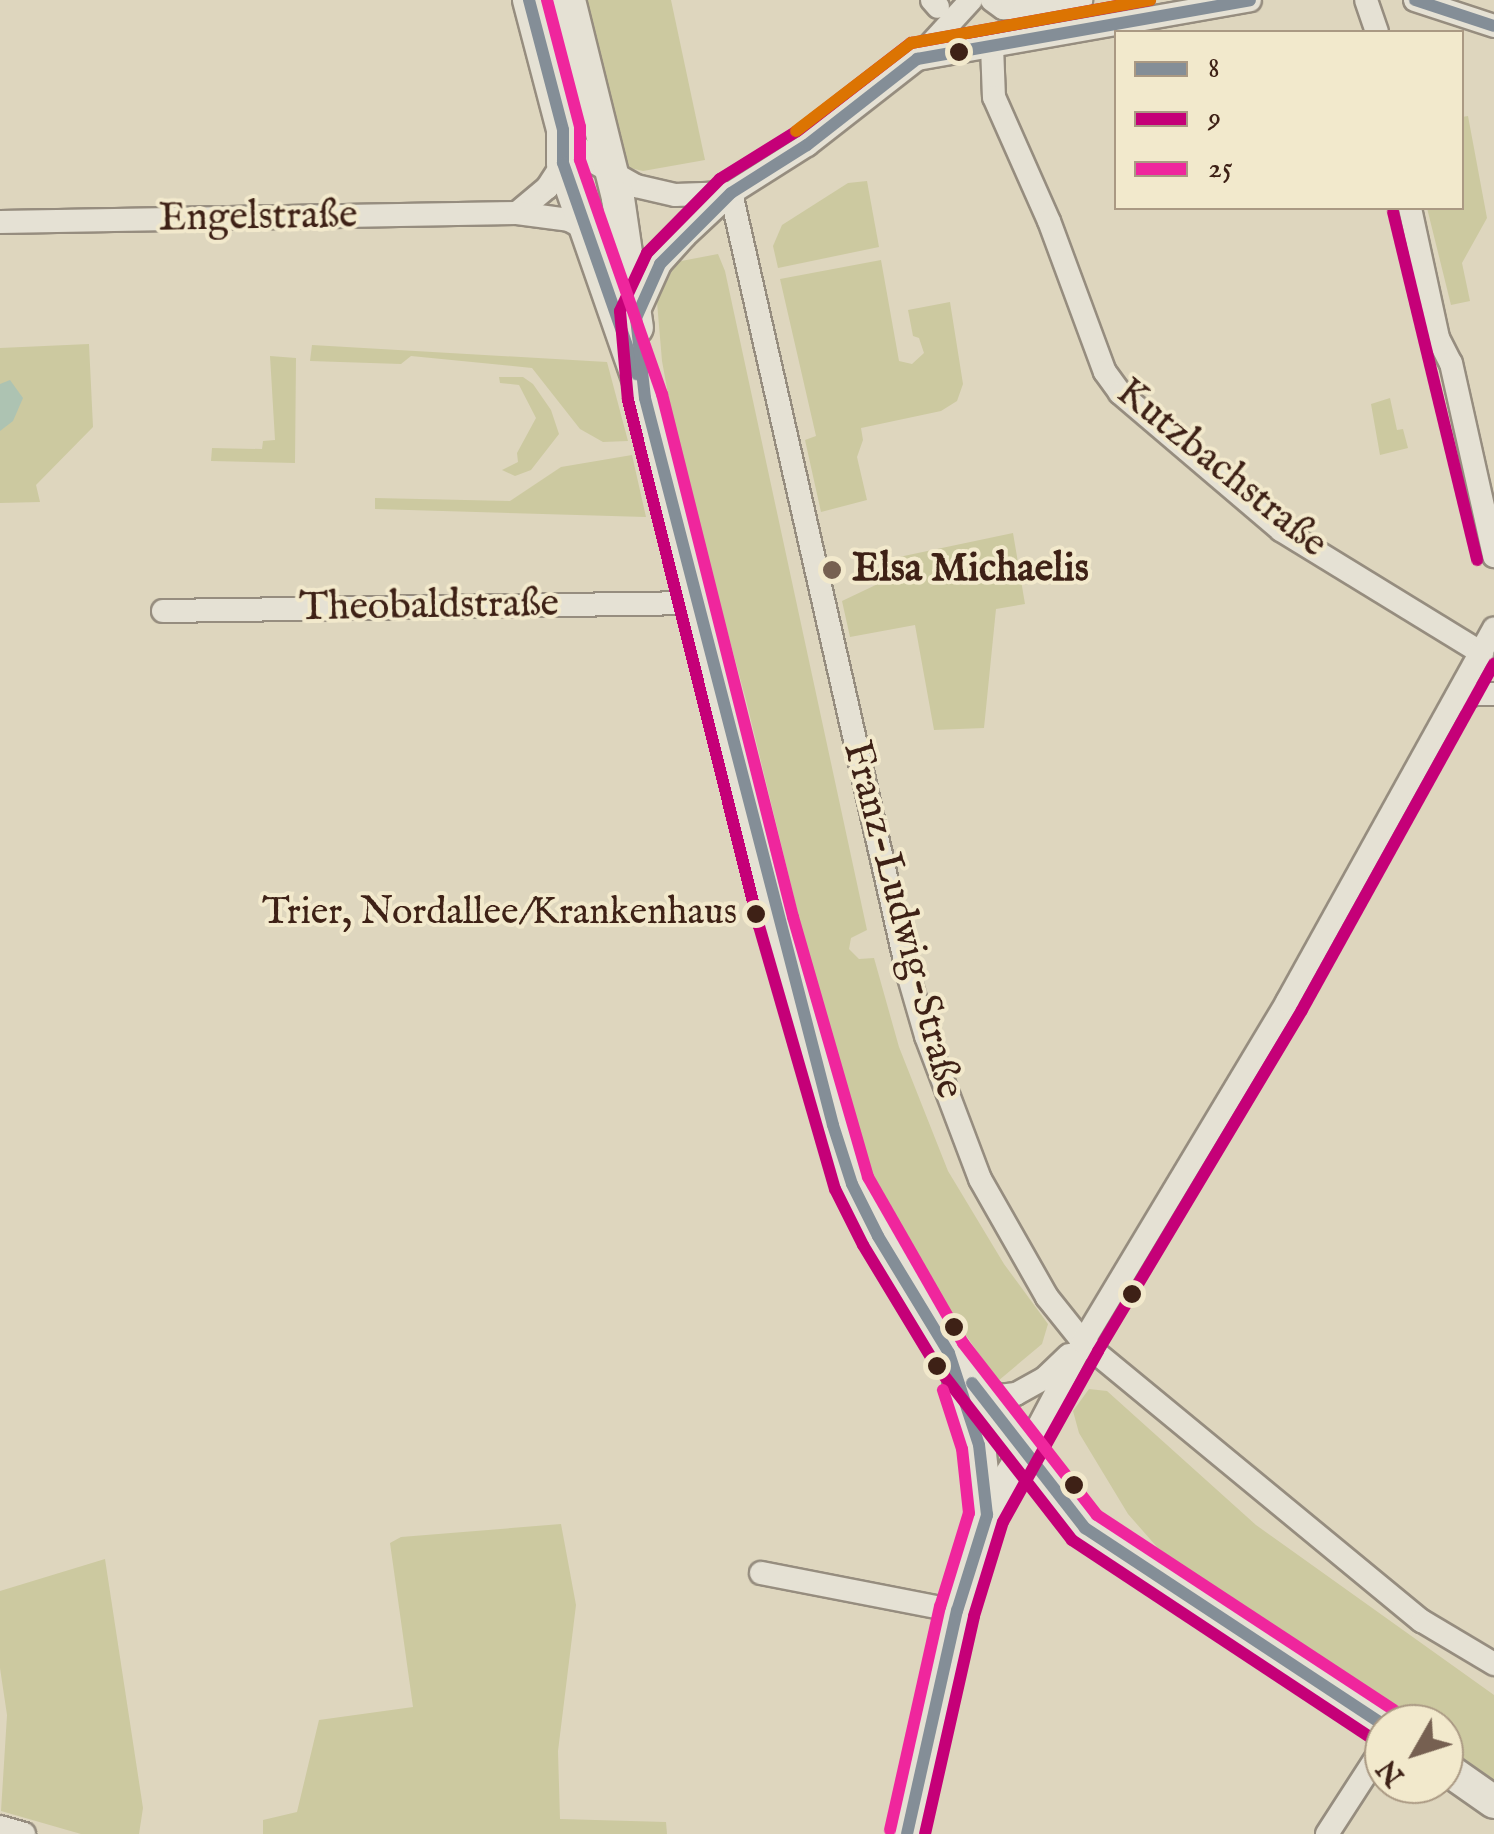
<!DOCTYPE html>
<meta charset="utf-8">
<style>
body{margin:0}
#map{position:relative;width:1494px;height:1834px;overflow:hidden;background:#ded6be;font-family:"IM FELL English",serif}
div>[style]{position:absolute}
.green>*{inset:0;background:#ccc9a0}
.water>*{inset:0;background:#adc3b2}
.roads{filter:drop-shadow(2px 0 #968d7f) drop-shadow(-2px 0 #968d7f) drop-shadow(0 2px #968d7f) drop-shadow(0 -2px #968d7f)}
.street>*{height:22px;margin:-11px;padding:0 11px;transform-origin:11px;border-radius:11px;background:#e5e1d4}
.secondary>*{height:32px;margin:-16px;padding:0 16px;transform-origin:16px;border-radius:16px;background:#e5e1d4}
.bus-1>*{height:12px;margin:-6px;padding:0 6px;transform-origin:6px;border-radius:6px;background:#848e97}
.bus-2>*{height:12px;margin:-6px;padding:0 6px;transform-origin:6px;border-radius:6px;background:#c50078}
.bus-3>*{height:12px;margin:-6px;padding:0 6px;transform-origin:6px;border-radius:6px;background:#ef269d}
.bus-4>*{height:12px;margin:-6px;padding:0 6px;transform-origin:6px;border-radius:6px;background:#dc7402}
.dots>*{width:28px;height:28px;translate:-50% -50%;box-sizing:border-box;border:5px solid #f2e9cc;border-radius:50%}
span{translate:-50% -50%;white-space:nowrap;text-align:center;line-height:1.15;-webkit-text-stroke:8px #f2e9cc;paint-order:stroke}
.bus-label{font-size:38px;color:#3e2116}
.right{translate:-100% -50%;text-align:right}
.street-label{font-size:40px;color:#3e2116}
.poi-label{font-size:40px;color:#3e2116;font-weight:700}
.left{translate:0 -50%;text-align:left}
.legend{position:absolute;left:1114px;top:30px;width:350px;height:180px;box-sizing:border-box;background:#f2e9cc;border:2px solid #aa9983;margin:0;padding:12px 18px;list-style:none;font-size:30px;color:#3e2116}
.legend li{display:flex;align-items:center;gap:20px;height:50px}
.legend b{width:50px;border:2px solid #aa9983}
.north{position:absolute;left:1364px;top:1704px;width:100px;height:100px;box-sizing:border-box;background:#f2e9cc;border:2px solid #aa9983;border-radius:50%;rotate:231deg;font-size:28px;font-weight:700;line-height:40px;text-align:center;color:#3e2116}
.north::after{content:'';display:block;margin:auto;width:35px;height:45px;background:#766051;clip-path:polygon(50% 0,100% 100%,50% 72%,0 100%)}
</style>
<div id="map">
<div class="green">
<i style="clip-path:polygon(580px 0,671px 0,705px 160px,643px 171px,630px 168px,623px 159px)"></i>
<i style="clip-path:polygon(1468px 116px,1487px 218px,1462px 263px,1470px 301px,1451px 305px,1427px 208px,1462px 208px,1462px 117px)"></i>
<i style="clip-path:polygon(867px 181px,879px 247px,778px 268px,773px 246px,782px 225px,848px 183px)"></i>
<i style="clip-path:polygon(718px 254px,725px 271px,867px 930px,851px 938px,849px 949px,859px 959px,874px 958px,899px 1047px,948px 1171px,1004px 1264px,1048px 1324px,1042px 1344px,998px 1381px,914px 1261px,875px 1191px,851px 1131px,746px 700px,679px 454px,662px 361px,657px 302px,676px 262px)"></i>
<i style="clip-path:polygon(881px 260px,899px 361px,912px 364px,924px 353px,919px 338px,913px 336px,908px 310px,950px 302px,963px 384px,957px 401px,941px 411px,861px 428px,863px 440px,857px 457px,867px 500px,821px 512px,805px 440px,816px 436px,780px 279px)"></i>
<i style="clip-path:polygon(89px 344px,93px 427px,36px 485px,40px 502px,0 503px,0 348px)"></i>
<i style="clip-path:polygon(312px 345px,607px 362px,628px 441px,603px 442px,580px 429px,532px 368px,411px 356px,401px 364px,310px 361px)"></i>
<i style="clip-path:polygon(270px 356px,296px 358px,295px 463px,211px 461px,212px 448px,262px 449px,263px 441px,275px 440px)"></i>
<i style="clip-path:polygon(499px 377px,523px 377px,533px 384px,551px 410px,559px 434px,531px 470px,515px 476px,502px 470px,518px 462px,517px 453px,536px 418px,519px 385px,500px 383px)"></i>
<i style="clip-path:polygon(1390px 398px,1397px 430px,1403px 429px,1408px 448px,1380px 455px,1371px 404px)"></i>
<i style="clip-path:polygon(632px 455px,646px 517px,375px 509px,375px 498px,510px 501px,561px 467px)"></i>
<i style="clip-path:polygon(1013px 533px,1025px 604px,996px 609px,984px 728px,934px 730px,915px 625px,850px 637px,842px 601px,903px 572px,899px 557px)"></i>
<i style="clip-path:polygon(1089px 1389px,1107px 1391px,1256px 1525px,1494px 1695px,1494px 1781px,1444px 1746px,1444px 1724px,1411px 1724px,1247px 1616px,1157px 1547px,1128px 1514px,1079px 1433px,1073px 1411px)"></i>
<i style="clip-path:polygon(561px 1524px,576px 1605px,558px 1751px,560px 1819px,666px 1822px,667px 1834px,263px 1834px,263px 1820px,297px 1812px,319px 1720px,413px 1707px,390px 1543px,401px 1537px)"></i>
<i style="clip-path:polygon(105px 1559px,143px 1808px,139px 1834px,81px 1834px,1px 1811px,7px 1715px,0 1668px,0 1591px)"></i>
</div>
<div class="water">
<i style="clip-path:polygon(10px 380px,23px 398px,13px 421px,0 431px,0 384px)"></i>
</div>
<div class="roads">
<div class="street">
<i style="left:932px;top:0;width:9px;rotate:49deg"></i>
<i style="left:992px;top:0;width:14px;rotate:36deg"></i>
<i style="left:1003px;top:8px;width:21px;rotate:3deg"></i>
<i style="left:1024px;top:9px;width:58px;rotate:-9deg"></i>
<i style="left:1366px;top:0;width:34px;rotate:71deg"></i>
<i style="left:1415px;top:0;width:83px;rotate:18.2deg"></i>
<i style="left:992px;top:46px;width:51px;rotate:87.8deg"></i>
<i style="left:994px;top:97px;width:136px;rotate:66.1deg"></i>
<i style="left:1049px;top:221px;width:161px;rotate:69.7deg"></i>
<i style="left:1105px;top:372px;width:26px;rotate:54deg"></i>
<i style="left:1120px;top:393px;width:211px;rotate:40.4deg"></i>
<i style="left:1281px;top:530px;width:236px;rotate:31.5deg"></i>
<i style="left:917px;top:59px;width:338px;rotate:-10deg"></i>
<i style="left:563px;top:130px;width:40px;rotate:48deg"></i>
<i style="left:590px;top:160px;width:53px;rotate:29.5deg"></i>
<i style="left:636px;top:186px;width:40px;rotate:13deg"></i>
<i style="left:675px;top:195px;width:56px;rotate:-2deg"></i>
<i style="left:731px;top:193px;width:801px;rotate:77.23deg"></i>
<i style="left:908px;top:974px;width:65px;rotate:73.8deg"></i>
<i style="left:926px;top:1036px;width:153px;rotate:69.3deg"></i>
<i style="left:980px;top:1179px;width:136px;rotate:60.4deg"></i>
<i style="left:1047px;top:1297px;width:58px;rotate:51.3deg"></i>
<i style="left:1083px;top:1342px;width:439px;rotate:39.5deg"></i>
<i style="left:1422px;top:1621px;width:84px;rotate:30.8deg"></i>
<i style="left:1410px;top:208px;width:133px;rotate:77.8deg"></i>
<i style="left:1438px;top:338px;width:28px;rotate:63deg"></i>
<i style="left:1451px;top:363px;width:198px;rotate:77.4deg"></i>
<i style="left:517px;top:213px;width:39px;rotate:-40deg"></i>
<i style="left:547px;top:188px;width:30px;rotate:-57deg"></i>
<i style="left:0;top:222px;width:517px;rotate:-1deg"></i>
<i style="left:517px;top:213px;width:52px;rotate:7.7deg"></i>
<i style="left:569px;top:220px;width:19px;rotate:28deg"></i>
<i style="left:637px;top:315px;width:56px;rotate:-65.7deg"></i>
<i style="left:660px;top:264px;width:36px;rotate:-48deg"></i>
<i style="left:684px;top:237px;width:64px;rotate:-43.1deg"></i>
<i style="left:731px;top:193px;width:90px;rotate:-32.3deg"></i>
<i style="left:807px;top:145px;width:140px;rotate:-38deg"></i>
<i style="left:917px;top:59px;width:80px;rotate:-47.5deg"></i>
<i style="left:163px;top:611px;width:533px;rotate:-0.86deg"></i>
<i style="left:1456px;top:701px;width:19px;rotate:-21deg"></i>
<i style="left:1474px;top:694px;width:20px"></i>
<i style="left:978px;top:1385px;width:24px;rotate:28deg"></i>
<i style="left:999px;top:1396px;width:17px;rotate:-7deg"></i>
<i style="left:1016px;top:1394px;width:33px;rotate:-29deg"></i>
<i style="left:1045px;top:1378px;width:33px;rotate:-44deg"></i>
<i style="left:1024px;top:1454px;width:127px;rotate:-62.2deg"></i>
<i style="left:1083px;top:1342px;width:397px;rotate:-59deg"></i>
<i style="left:1287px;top:1002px;width:427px;rotate:-61deg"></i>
<i style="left:761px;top:1573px;width:200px;rotate:11deg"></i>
<i style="left:0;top:1827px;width:25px;rotate:16deg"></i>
<i style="left:1327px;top:1834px;width:105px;rotate:-57.1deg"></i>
</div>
<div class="secondary">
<i style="left:529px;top:0;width:134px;rotate:75.3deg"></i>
<i style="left:563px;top:130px;width:33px;rotate:90deg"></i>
<i style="left:563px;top:163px;width:249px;rotate:70.8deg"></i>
<i style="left:645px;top:398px;width:539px;rotate:75.94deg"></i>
<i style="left:776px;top:921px;width:212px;rotate:74.4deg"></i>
<i style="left:833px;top:1125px;width:62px;rotate:72.1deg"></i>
<i style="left:852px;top:1184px;width:58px;rotate:63.4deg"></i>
<i style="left:878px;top:1236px;width:137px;rotate:58.7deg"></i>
<i style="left:949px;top:1353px;width:222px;rotate:52.1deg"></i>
<i style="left:1085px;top:1528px;width:358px;rotate:33.4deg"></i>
<i style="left:569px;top:0;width:204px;rotate:76.1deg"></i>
<i style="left:618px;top:198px;width:131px;rotate:81.7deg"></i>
<i style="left:959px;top:1380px;width:68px;rotate:72.9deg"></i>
<i style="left:979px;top:1445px;width:70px;rotate:83.5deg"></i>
<i style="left:1444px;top:1767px;width:61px;rotate:35deg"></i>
<i style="left:907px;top:1834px;width:229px;rotate:-77.4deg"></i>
<i style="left:957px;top:1611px;width:101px;rotate:-72.6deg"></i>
<i style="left:987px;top:1515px;width:71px;rotate:-58.8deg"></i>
</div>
</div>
<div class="bus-1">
<i style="left:529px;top:0;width:134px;rotate:75.3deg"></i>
<i style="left:563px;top:130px;width:33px;rotate:90deg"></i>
<i style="left:563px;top:163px;width:224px;rotate:70.7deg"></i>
<i style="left:1415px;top:0;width:83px;rotate:18.2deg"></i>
<i style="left:972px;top:1383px;width:184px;rotate:52.1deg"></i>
<i style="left:1085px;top:1528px;width:358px;rotate:33.4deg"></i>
<i style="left:907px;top:1834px;width:229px;rotate:-77.4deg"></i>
<i style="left:957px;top:1611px;width:101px;rotate:-72.6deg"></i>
<i style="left:987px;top:1515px;width:70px;rotate:-96.5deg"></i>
<i style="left:979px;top:1445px;width:97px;rotate:-108.1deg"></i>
<i style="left:949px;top:1353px;width:137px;rotate:-121.3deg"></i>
<i style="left:878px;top:1236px;width:58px;rotate:-116.6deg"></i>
<i style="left:852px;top:1184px;width:62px;rotate:-107.9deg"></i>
<i style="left:833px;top:1125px;width:751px;rotate:-104.5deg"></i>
<i style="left:645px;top:398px;width:81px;rotate:-96.4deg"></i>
<i style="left:636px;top:318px;width:59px;rotate:-66deg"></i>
<i style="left:660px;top:264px;width:100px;rotate:-45deg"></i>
<i style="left:731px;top:193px;width:90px;rotate:-32.3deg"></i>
<i style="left:807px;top:145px;width:140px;rotate:-38deg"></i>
<i style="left:917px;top:59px;width:338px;rotate:-10deg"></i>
</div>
<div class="bus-2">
<i style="left:1150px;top:0;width:243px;rotate:169.8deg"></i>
<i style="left:911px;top:43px;width:144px;rotate:142.3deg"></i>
<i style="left:797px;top:131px;width:91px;rotate:148.1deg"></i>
<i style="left:720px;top:179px;width:104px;rotate:134.6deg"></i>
<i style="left:647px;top:253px;width:64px;rotate:115deg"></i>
<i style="left:620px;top:311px;width:89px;rotate:84.9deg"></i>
<i style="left:628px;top:400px;width:542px;rotate:76.02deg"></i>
<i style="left:759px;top:926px;width:274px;rotate:73.9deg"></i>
<i style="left:835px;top:1189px;width:63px;rotate:63.4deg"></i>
<i style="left:863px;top:1245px;width:139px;rotate:58.8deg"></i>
<i style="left:935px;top:1364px;width:223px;rotate:52.1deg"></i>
<i style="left:1072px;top:1540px;width:362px;rotate:33.5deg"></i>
<i style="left:1393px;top:212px;width:358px;rotate:76.4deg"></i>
<i style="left:925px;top:1834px;width:223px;rotate:-77.3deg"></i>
<i style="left:974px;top:1616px;width:98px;rotate:-72.9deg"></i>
<i style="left:1003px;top:1522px;width:196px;rotate:-60.9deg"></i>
<i style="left:1098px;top:1351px;width:397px;rotate:-59.1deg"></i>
<i style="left:1302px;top:1010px;width:396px;rotate:-61deg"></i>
</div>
<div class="bus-3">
<i style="left:547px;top:0;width:131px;rotate:75.4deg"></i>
<i style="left:580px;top:127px;width:33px;rotate:90deg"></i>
<i style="left:580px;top:160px;width:248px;rotate:70.7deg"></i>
<i style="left:662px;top:394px;width:539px;rotate:75.94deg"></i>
<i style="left:793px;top:917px;width:271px;rotate:73.9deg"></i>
<i style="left:868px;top:1177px;width:191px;rotate:60.2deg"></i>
<i style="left:963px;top:1343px;width:218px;rotate:52.1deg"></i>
<i style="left:1097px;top:1515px;width:355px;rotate:33.3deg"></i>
<i style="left:890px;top:1830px;width:229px;rotate:-77.4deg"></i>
<i style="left:940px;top:1607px;width:98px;rotate:-72.9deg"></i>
<i style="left:969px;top:1513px;width:64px;rotate:-96.2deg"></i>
<i style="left:962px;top:1449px;width:62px;rotate:-107.9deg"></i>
</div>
<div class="bus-4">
<i style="left:796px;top:131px;width:145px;rotate:-37.4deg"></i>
<i style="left:911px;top:43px;width:243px;rotate:-10.2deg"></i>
</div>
<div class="dots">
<i style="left:959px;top:52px;background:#3e2116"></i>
<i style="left:832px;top:570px;background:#766051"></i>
<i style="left:756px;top:914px;background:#3e2116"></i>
<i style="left:1132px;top:1294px;background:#3e2116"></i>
<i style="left:954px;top:1327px;background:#3e2116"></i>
<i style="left:937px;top:1366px;background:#3e2116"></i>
<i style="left:1074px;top:1485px;background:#3e2116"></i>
</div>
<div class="bus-label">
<span class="right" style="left:737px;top:914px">Trier, Nordallee/Krankenhaus</span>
</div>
<div class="street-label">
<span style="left:258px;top:218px;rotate:-1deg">Engelstraße</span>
<span style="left:1221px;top:469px;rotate:39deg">Kutzbachstraße</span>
<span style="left:429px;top:607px;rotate:-1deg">Theobaldstraße</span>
<span style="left:902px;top:920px;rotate:75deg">Franz-Ludwig-Straße</span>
</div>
<div class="poi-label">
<span class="left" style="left:852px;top:570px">Elsa Michaelis</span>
</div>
<ul class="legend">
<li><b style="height:12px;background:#848e97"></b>8</li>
<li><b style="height:12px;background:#c50078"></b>9</li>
<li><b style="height:12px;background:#ef269d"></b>25</li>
</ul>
<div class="north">N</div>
</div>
